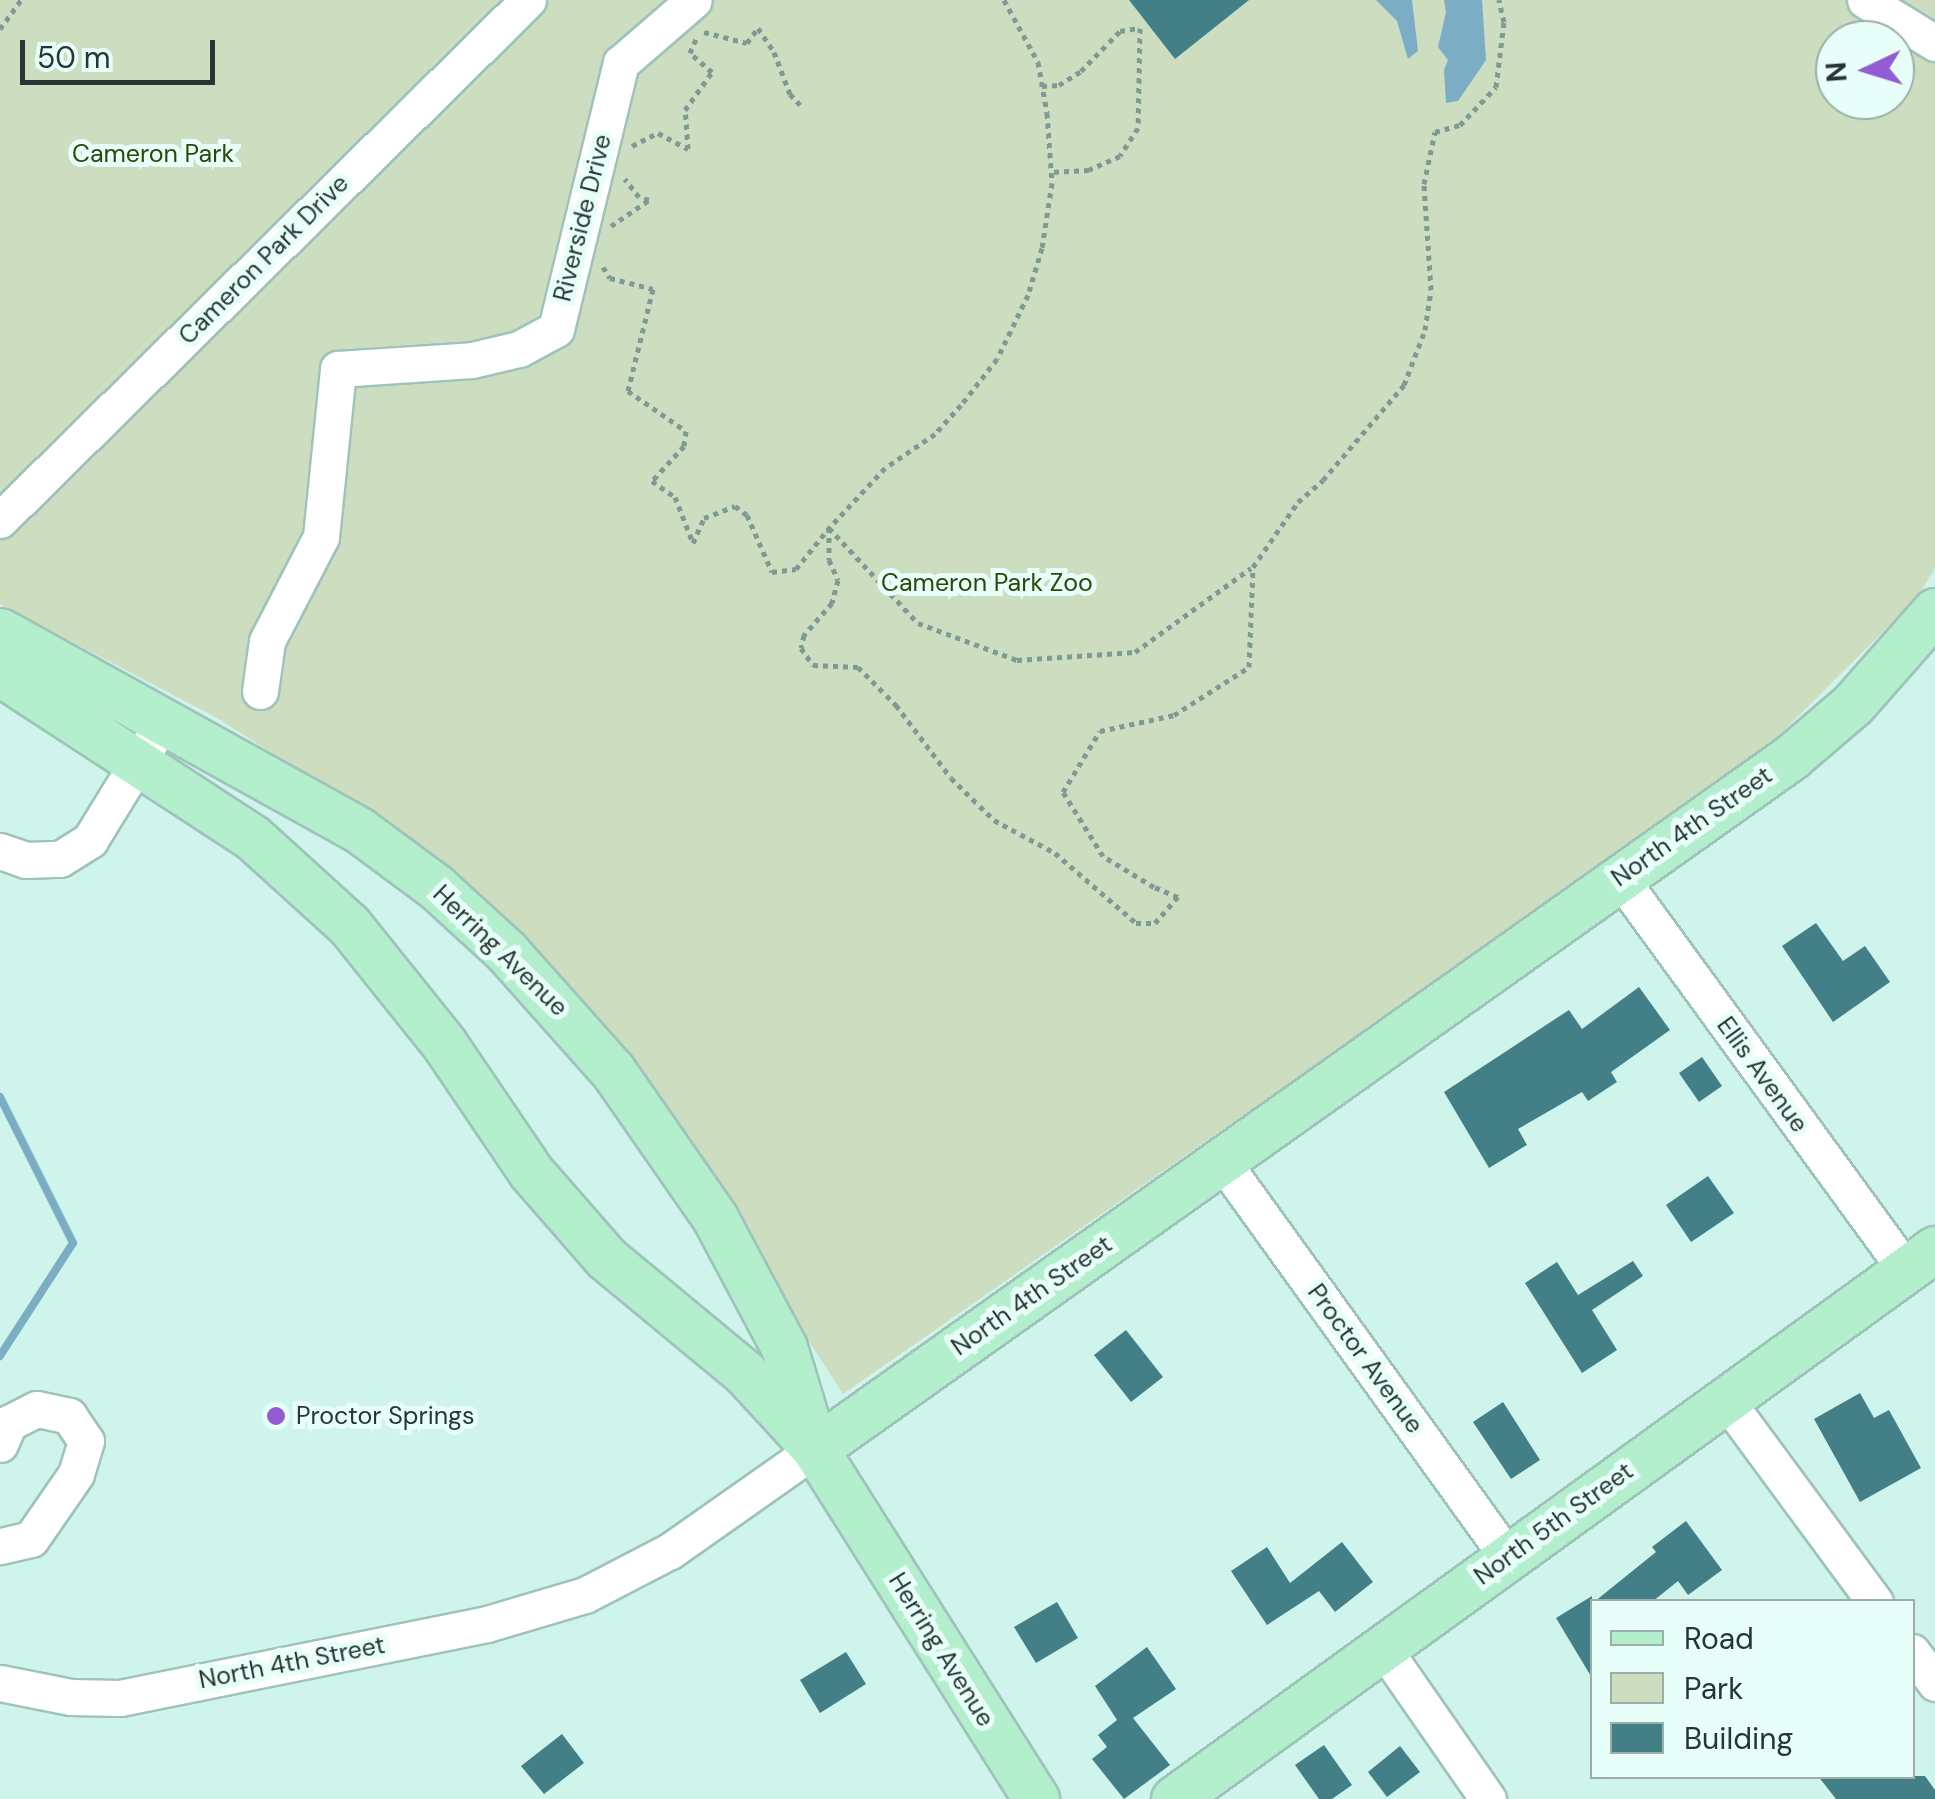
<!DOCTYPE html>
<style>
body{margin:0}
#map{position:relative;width:1935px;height:1799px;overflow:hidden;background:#cff4ec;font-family:"DM Sans",sans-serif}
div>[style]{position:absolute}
.green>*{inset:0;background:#ccddc0}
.water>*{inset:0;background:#7badc5}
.stream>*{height:8px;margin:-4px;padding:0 4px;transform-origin:4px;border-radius:4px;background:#7badc5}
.building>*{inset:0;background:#437f86}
.path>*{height:5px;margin-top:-2.5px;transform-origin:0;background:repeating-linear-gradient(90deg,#7f9a94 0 5px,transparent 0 10px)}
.roads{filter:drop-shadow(2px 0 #9ec3bb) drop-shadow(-2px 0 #9ec3bb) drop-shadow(0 2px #9ec3bb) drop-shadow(0 -2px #9ec3bb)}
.minor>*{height:35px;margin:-17.5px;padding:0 17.5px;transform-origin:17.5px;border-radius:17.5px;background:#fff}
.major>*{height:45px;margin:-22.5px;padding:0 22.5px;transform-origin:22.5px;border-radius:22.5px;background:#b3efcc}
.dots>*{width:28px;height:28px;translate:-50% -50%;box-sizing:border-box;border:5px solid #e8fef9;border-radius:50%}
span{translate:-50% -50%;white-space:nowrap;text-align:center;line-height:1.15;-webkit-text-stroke:10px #e8fef9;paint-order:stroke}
.park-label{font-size:25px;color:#2a4809}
.street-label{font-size:25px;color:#273633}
.poi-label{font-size:25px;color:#273633}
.left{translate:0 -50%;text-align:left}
.legend{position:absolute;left:1590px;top:1599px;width:325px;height:180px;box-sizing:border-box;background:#e8fef9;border:2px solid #9baeaa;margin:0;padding:12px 18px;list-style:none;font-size:30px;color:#273633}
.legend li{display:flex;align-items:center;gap:20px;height:50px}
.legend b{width:50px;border:2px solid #9baeaa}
.north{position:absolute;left:1815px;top:20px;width:100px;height:100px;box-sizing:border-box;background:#e8fef9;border:2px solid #9baeaa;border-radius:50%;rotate:266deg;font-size:28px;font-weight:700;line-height:40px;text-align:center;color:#273633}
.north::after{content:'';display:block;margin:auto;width:35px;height:45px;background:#945cd4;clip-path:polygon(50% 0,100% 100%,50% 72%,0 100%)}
.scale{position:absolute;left:20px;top:40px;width:195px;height:45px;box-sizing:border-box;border:5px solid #273633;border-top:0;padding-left:12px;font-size:30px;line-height:35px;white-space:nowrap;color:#273633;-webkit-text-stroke:8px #e8fef9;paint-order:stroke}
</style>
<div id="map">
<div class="green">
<i style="clip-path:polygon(0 0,527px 0,0 520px)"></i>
<i style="clip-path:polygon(evenodd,549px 0,1935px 0,1935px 568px,1917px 598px,1755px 759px,843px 1394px,603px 1022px,445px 863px,217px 718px,0 604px,0 540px,549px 0,1835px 40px,1895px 40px,1895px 100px,1835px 100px,1835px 40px)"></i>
</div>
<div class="water">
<i style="clip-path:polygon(1376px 0,1412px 0,1418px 51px,1408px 59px,1397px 21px)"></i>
<i style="clip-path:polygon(1444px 0,1482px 0,1486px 60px,1458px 101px,1446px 103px,1444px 70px,1448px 60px,1438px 47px,1446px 12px)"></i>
</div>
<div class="stream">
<i style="left:0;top:1097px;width:163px;rotate:63.4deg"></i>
<i style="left:73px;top:1243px;width:135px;rotate:122.9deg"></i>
</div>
<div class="building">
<i style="clip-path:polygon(1129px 0,1249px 0,1175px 59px)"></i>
<i style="clip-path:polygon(1816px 923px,1843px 961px,1865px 946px,1890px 982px,1833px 1022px,1782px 946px)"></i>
<i style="clip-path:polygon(1639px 987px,1670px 1030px,1611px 1072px,1617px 1082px,1588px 1101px,1582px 1092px,1518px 1129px,1527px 1145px,1489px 1168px,1444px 1092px,1569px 1010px,1582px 1029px)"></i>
<i style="clip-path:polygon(1702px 1057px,1722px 1086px,1699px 1102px,1679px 1073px)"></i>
<i style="clip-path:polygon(1708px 1176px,1734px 1213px,1691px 1242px,1666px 1205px)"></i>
<i style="clip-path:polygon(1633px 1261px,1643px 1276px,1592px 1310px,1617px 1350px,1582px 1373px,1525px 1283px,1557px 1262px,1578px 1295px)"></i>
<i style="clip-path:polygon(1126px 1330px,1163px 1377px,1131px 1402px,1094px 1355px)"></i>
<i style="clip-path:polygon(1860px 1393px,1874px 1418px,1889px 1410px,1921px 1468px,1860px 1502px,1814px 1419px)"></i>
<i style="clip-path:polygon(1503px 1402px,1540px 1460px,1511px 1479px,1473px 1422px)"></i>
<i style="clip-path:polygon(1686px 1521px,1722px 1570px,1688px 1595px,1678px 1581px,1652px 1602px,1594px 1602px,1656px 1552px,1652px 1547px)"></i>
<i style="clip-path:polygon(1342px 1542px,1373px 1582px,1335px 1612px,1319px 1591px,1267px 1625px,1231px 1571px,1267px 1547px,1290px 1583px)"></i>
<i style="clip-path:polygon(1592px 1596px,1592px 1678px,1556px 1618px)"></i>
<i style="clip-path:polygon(1057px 1602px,1078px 1638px,1036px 1663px,1014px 1627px)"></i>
<i style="clip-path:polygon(1147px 1647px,1176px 1689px,1133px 1718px,1170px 1765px,1124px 1799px,1092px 1759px,1107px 1747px,1098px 1735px,1117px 1720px,1095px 1686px)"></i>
<i style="clip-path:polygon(846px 1652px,866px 1684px,820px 1713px,800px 1680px)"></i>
<i style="clip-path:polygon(562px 1734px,584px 1763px,544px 1794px,521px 1766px)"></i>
<i style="clip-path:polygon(1324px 1745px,1352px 1785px,1332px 1799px,1319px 1799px,1295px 1765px)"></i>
<i style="clip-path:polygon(1400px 1746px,1420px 1772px,1387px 1797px,1368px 1772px)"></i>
<i style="clip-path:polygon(1818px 1776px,1925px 1776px,1935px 1790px,1935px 1799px,1836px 1799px)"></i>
</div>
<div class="path">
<i style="left:1004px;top:0;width:71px;rotate:61.3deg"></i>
<i style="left:1038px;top:62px;width:52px;rotate:80deg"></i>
<i style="left:1047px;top:113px;width:70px;rotate:85.9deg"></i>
<i style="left:1052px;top:183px;width:66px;rotate:98.7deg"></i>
<i style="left:1042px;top:248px;width:49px;rotate:106.6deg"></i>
<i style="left:1028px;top:295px;width:71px;rotate:115.8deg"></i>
<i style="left:997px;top:359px;width:58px;rotate:128deg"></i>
<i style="left:961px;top:405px;width:39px;rotate:132deg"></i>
<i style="left:935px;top:434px;width:60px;rotate:145.8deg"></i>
<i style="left:885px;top:468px;width:82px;rotate:133deg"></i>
<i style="left:829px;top:528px;width:130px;rotate:46.9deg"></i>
<i style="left:918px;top:623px;width:106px;rotate:20.5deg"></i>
<i style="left:1017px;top:660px;width:118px;rotate:-3.9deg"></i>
<i style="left:1135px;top:652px;width:143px;rotate:-35.9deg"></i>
<i style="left:0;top:29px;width:36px;rotate:-54deg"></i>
<i style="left:704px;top:32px;width:44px;rotate:14.3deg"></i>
<i style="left:747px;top:43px;width:19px;rotate:-54deg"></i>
<i style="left:758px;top:28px;width:29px;rotate:56deg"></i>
<i style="left:774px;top:52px;width:45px;rotate:69.1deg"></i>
<i style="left:790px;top:94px;width:18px;rotate:47deg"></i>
<i style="left:1042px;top:86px;width:17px;rotate:-3deg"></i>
<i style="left:1059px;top:85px;width:26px;rotate:-32deg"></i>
<i style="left:1081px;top:71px;width:56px;rotate:-45.7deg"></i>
<i style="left:1120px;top:31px;width:20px;rotate:-9deg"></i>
<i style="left:1140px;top:28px;width:100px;rotate:91.1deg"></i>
<i style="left:1138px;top:128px;width:33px;rotate:123deg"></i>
<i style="left:1120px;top:156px;width:34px;rotate:156deg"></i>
<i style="left:1089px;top:170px;width:38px;rotate:177deg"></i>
<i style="left:632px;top:146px;width:29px;rotate:-27deg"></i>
<i style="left:658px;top:133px;width:34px;rotate:28deg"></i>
<i style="left:688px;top:149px;width:39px;rotate:-94deg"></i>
<i style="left:685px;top:110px;width:47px;rotate:-54.6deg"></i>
<i style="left:712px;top:72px;width:29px;rotate:-139deg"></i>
<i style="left:690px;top:53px;width:15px;rotate:-67deg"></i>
<i style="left:611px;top:226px;width:46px;rotate:-34.4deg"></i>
<i style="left:649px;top:200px;width:10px;rotate:-163deg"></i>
<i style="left:639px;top:197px;width:23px;rotate:-128deg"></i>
<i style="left:603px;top:267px;width:13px;rotate:58deg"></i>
<i style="left:610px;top:278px;width:44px;rotate:14.3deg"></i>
<i style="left:653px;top:289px;width:105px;rotate:103.8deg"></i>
<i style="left:628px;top:391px;width:70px;rotate:34.6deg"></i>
<i style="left:686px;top:431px;width:15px;rotate:98deg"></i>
<i style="left:684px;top:446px;width:47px;rotate:132.4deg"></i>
<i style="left:652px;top:481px;width:28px;rotate:35deg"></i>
<i style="left:675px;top:497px;width:49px;rotate:68.6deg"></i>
<i style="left:693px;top:543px;width:27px;rotate:-66deg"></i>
<i style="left:704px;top:518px;width:33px;rotate:-21deg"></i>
<i style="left:735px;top:506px;width:15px;rotate:37deg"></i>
<i style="left:747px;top:515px;width:62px;rotate:66.3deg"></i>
<i style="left:772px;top:572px;width:24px;rotate:-7deg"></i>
<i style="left:796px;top:569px;width:53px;rotate:-51.2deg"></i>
<i style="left:829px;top:528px;width:32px;rotate:90deg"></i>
<i style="left:829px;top:560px;width:22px;rotate:66deg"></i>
<i style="left:838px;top:580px;width:24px;rotate:105deg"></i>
<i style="left:832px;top:603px;width:43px;rotate:131.2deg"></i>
<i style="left:804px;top:635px;width:13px;rotate:103deg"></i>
<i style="left:801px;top:648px;width:21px;rotate:55deg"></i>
<i style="left:813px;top:665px;width:45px;rotate:2.5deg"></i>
<i style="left:858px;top:667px;width:54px;rotate:45deg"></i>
<i style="left:896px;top:705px;width:91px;rotate:53deg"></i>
<i style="left:951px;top:778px;width:60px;rotate:44.3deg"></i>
<i style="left:994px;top:820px;width:69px;rotate:28.4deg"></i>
<i style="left:1055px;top:853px;width:107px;rotate:40.8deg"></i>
<i style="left:1136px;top:923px;width:19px"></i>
<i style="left:1155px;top:923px;width:35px;rotate:-49deg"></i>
<i style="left:1178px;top:897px;width:26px;rotate:-157deg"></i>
<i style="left:1154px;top:887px;width:60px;rotate:-148.7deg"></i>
<i style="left:1103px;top:856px;width:75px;rotate:-122deg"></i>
<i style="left:1063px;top:792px;width:71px;rotate:-58.8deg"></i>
<i style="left:1100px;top:731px;width:76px;rotate:-12.2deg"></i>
<i style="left:1174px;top:715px;width:89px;rotate:-32.6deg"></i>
<i style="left:1249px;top:667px;width:100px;rotate:-87.7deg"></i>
<i style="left:1253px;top:567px;width:79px;rotate:-55.3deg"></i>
<i style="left:1298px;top:502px;width:33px;rotate:-41deg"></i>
<i style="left:1323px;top:480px;width:125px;rotate:-49.5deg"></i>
<i style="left:1404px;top:385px;width:59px;rotate:-69.1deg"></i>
<i style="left:1425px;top:330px;width:40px;rotate:-81.5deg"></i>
<i style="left:1431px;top:290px;width:106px;rotate:-93.8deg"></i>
<i style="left:1424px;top:184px;width:53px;rotate:-78.1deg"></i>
<i style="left:1435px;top:132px;width:26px;rotate:-16deg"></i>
<i style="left:1460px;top:125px;width:52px;rotate:-46.5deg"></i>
<i style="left:1496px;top:87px;width:65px;rotate:-83deg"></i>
<i style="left:1504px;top:22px;width:23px;rotate:-103deg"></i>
</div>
<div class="roads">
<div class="minor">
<i style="left:1865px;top:0;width:82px;rotate:31.6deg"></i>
<i style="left:0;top:520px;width:741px;rotate:-44.56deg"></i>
<i style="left:260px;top:691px;width:50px;rotate:-82deg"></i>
<i style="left:267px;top:641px;width:117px;rotate:-62.6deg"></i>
<i style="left:321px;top:537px;width:169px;rotate:-84.2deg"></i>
<i style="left:338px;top:369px;width:134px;rotate:-3.8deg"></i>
<i style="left:472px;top:360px;width:48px;rotate:-13.2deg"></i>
<i style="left:519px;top:349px;width:42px;rotate:-28.4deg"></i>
<i style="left:556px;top:329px;width:274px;rotate:-76.3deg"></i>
<i style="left:621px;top:63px;width:96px;rotate:-40.8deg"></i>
<i style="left:0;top:851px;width:28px;rotate:19deg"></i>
<i style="left:26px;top:860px;width:34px;rotate:-2deg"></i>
<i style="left:60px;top:859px;width:36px;rotate:-32deg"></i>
<i style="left:90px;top:840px;width:116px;rotate:-58.4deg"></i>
<i style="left:1620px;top:878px;width:485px;rotate:53.9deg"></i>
<i style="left:1222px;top:1161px;width:489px;rotate:54.2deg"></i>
<i style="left:1726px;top:1400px;width:251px;rotate:53.6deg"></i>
<i style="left:0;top:1444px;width:23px;rotate:-67deg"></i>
<i style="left:9px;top:1423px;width:31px;rotate:-27deg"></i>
<i style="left:37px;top:1409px;width:33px;rotate:12deg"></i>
<i style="left:69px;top:1416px;width:30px;rotate:56deg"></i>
<i style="left:86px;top:1441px;width:34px;rotate:107deg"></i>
<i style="left:76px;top:1474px;width:79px;rotate:124.7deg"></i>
<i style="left:31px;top:1539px;width:32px;rotate:167deg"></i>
<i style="left:1383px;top:1648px;width:184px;rotate:55.2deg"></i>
<i style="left:1912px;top:1652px;width:39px;rotate:53deg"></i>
<i style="left:0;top:1683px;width:72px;rotate:11.2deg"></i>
<i style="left:71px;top:1697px;width:49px;rotate:1.2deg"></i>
<i style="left:120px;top:1698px;width:374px;rotate:-11.4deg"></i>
<i style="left:487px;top:1624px;width:102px;rotate:-16.5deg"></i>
<i style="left:585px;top:1595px;width:96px;rotate:-27.4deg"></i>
<i style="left:670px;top:1551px;width:177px;rotate:-35.1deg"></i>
</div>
<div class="major">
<i style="left:0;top:631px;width:410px;rotate:29deg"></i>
<i style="left:359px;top:830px;width:96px;rotate:36.5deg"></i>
<i style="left:436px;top:887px;width:95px;rotate:42.4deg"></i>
<i style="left:506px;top:951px;width:161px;rotate:48.3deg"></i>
<i style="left:613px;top:1071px;width:179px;rotate:55.2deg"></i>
<i style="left:715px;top:1218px;width:146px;rotate:61.9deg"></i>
<i style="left:784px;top:1347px;width:96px;rotate:73.1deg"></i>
<i style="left:0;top:673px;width:302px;rotate:33.1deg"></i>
<i style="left:253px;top:838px;width:130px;rotate:42.2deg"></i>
<i style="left:349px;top:925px;width:154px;rotate:51.3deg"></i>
<i style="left:445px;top:1045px;width:153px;rotate:55.9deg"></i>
<i style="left:531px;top:1172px;width:114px;rotate:48.9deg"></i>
<i style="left:606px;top:1258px;width:180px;rotate:39.6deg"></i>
<i style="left:745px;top:1373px;width:103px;rotate:47.4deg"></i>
<i style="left:815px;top:1449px;width:414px;rotate:57.7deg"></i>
<i style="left:815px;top:1449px;width:1195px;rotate:-35.33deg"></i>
<i style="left:1790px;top:758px;width:83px;rotate:-40.6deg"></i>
<i style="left:1853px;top:704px;width:124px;rotate:-48.6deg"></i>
<i style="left:1174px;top:1799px;width:939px;rotate:-35.86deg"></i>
</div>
</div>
<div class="dots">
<i style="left:276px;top:1416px;background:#945cd4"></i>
</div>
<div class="park-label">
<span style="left:153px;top:154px">Cameron Park</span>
<span style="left:987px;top:583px">Cameron Park Zoo</span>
</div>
<div class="street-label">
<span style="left:583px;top:218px;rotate:-76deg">Riverside Drive</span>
<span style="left:264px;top:260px;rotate:-45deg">Cameron Park Drive</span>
<span style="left:1692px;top:827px;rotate:-35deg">North 4th Street</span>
<span style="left:500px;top:951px;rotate:44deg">Herring Avenue</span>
<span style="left:1762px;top:1075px;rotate:54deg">Ellis Avenue</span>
<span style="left:1032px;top:1296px;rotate:-35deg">North 4th Street</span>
<span style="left:1365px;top:1359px;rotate:54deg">Proctor Avenue</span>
<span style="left:1554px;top:1524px;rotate:-36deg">North 5th Street</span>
<span style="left:941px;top:1650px;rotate:58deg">Herring Avenue</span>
<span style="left:292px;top:1663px;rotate:-11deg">North 4th Street</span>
</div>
<div class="poi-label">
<span class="left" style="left:296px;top:1416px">Proctor Springs</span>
</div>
<ul class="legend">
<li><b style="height:12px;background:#b3efcc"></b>Road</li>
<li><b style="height:28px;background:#ccddc0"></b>Park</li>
<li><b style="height:28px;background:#437f86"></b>Building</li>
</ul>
<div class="north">N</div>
<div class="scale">50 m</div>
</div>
